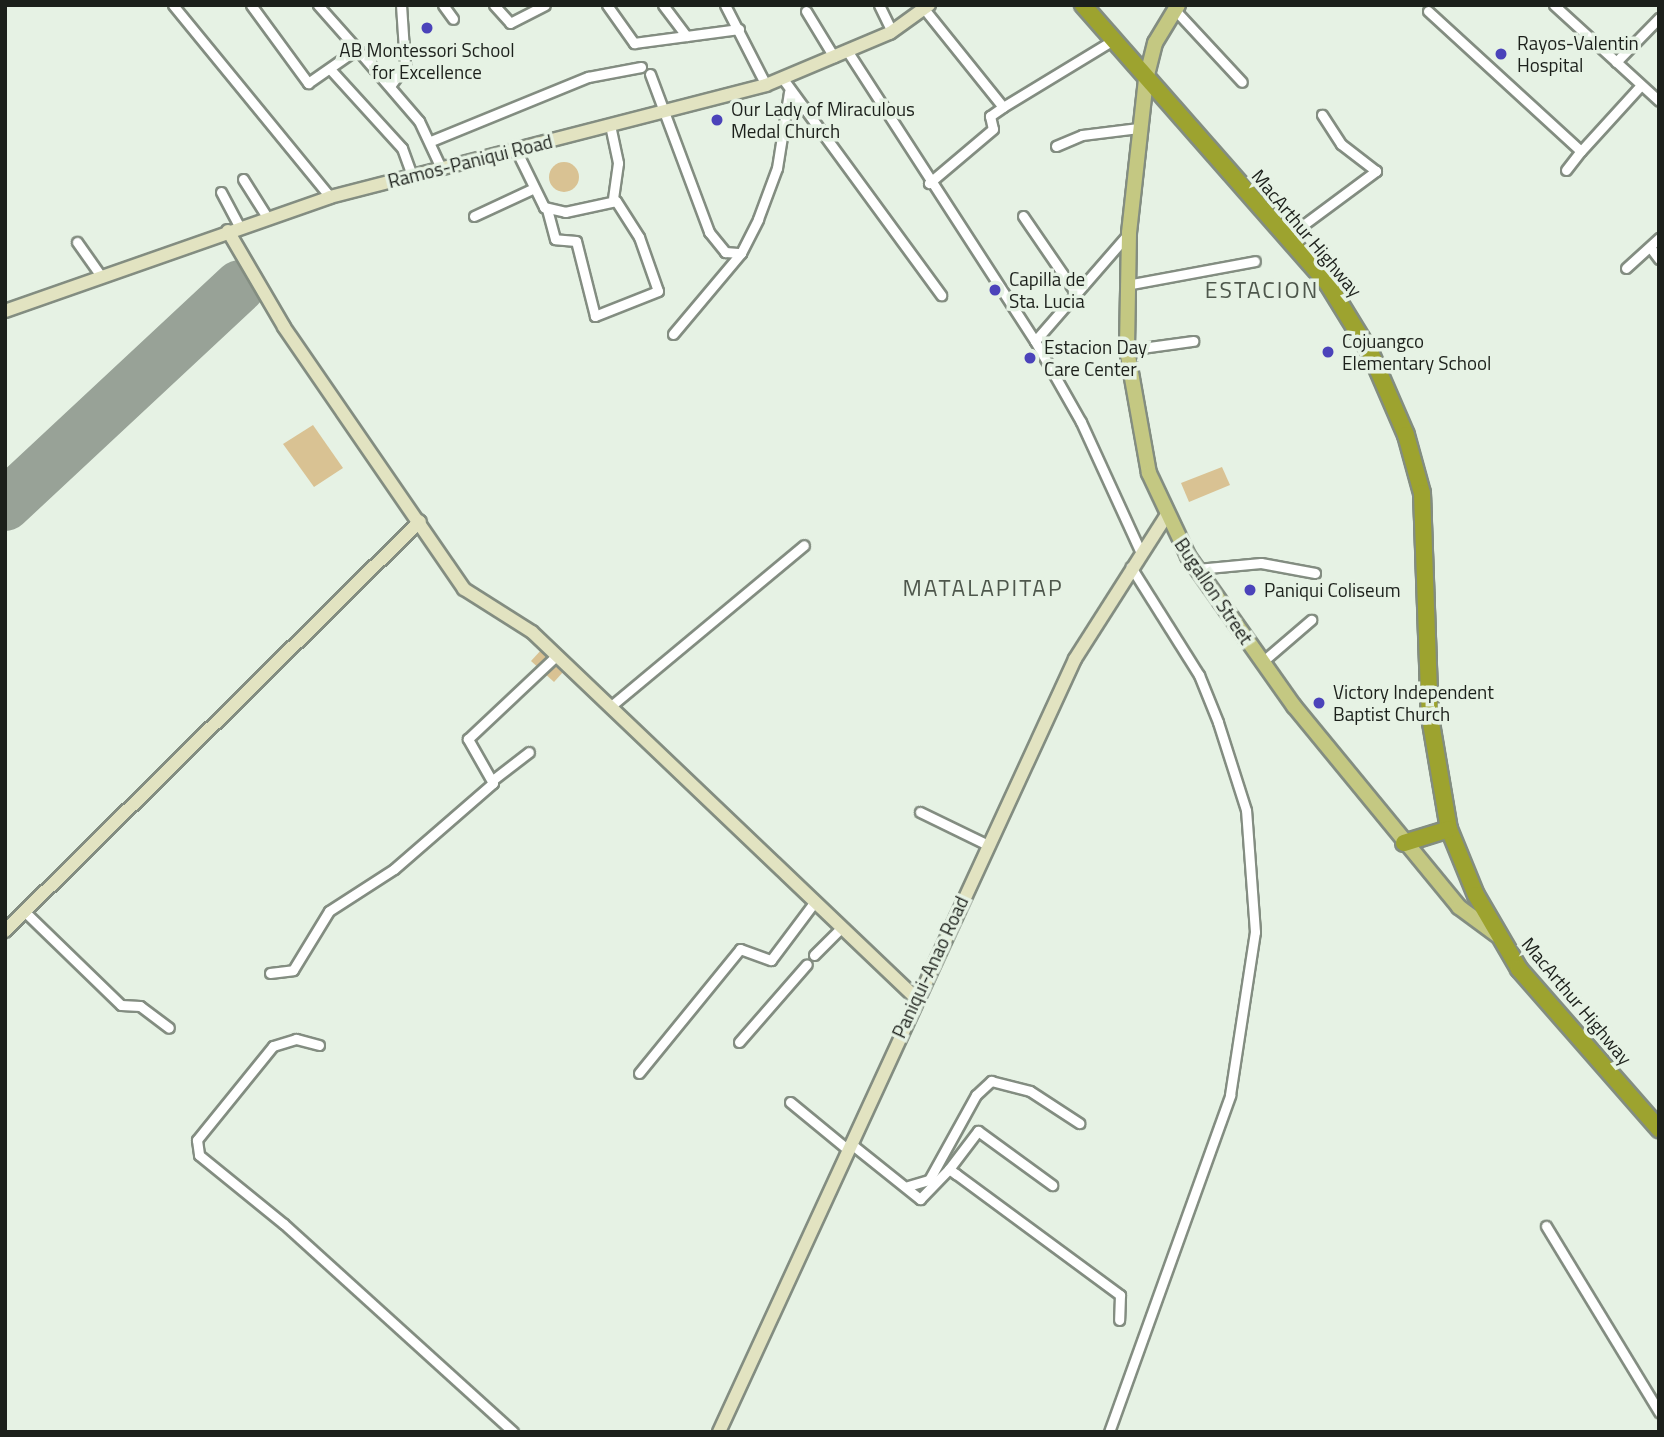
<!DOCTYPE html>
<style>
body{margin:0}
#map{position:relative;width:1664px;height:1437px;overflow:hidden;background:#e6f2e4;font-family:"Titillium Web",sans-serif}
div>[style]{position:absolute}
.green>*{inset:0;background:#d9c293}
.round{border-radius:50%}
.runway>*{height:52px;margin:-26px;padding:0 26px;transform-origin:26px;border-radius:26px;background:#98a297}
.roads{filter:drop-shadow(2px 0 #838d81) drop-shadow(-2px 0 #838d81) drop-shadow(0 2px #838d81) drop-shadow(0 -2px #838d81)}
.street>*{height:9px;margin:-4.5px;padding:0 4.5px;transform-origin:4.5px;border-radius:4.5px;background:#fff}
.secondary>*{height:12px;margin:-6px;padding:0 6px;transform-origin:6px;border-radius:6px;background:#e2e3c1}
.primary>*{height:14px;margin:-7px;padding:0 7px;transform-origin:7px;border-radius:7px;background:#c4c882}
.highway>*{height:16px;margin:-8px;padding:0 8px;transform-origin:8px;border-radius:8px;background:#9da32f}
.dots>*{width:19px;height:19px;translate:-50% -50%;box-sizing:border-box;border:4px solid #e6f2e4;border-radius:50%}
span{translate:-50% -50%;white-space:nowrap;text-align:center;line-height:1.15;-webkit-text-stroke:7px #e6f2e4;paint-order:stroke}
.poi-label{font-size:19px;color:#1c201b}
.left{translate:0 -50%;text-align:left}
.street-label{font-size:19px;color:#1c201b}
.quarter-label{font-size:23px;color:#4e574c;letter-spacing:2px}
.frame{position:absolute;inset:0;border:7px solid #1c201b;pointer-events:none}
</style>
<div id="map">
<div class="green">
<i class="round" style="left:549px;top:162px;width:30px;height:30px"></i>
<i style="clip-path:polygon(313px 425px,343px 468px,314px 487px,283px 444px)"></i>
<i style="clip-path:polygon(1222px 467px,1230px 485px,1189px 502px,1181px 483px)"></i>
<i style="clip-path:polygon(542px 649px,564px 671px,554px 682px,531px 661px)"></i>
</div>
<div class="runway">
<i style="left:5px;top:505px;width:321px;rotate:-43deg"></i>
</div>
<div class="roads">
<div class="street">
<i style="left:173px;top:5px;width:248px;rotate:50.7deg"></i>
<i style="left:251px;top:5px;width:97px;rotate:53.8deg"></i>
<i style="left:308px;top:83px;width:60px;rotate:-34.8deg"></i>
<i style="left:357px;top:49px;width:59px;rotate:-131.6deg"></i>
<i style="left:443px;top:5px;width:17px;rotate:54deg"></i>
<i style="left:494px;top:5px;width:24px;rotate:48deg"></i>
<i style="left:510px;top:23px;width:39px;rotate:-27deg"></i>
<i style="left:607px;top:5px;width:47px;rotate:54.6deg"></i>
<i style="left:634px;top:43px;width:106px;rotate:-7.6deg"></i>
<i style="left:663px;top:5px;width:39px;rotate:53deg"></i>
<i style="left:725px;top:5px;width:90px;rotate:62.9deg"></i>
<i style="left:879px;top:5px;width:30px;rotate:64deg"></i>
<i style="left:1554px;top:5px;width:142px;rotate:42.4deg"></i>
<i style="left:925px;top:10px;width:124px;rotate:51.2deg"></i>
<i style="left:1003px;top:107px;width:16px;rotate:145deg"></i>
<i style="left:990px;top:116px;width:13px;rotate:77deg"></i>
<i style="left:993px;top:129px;width:84px;rotate:139.8deg"></i>
<i style="left:1175px;top:10px;width:98px;rotate:47.1deg"></i>
<i style="left:806px;top:11px;width:54px;rotate:58.7deg"></i>
<i style="left:1428px;top:11px;width:207px;rotate:42.5deg"></i>
<i style="left:1581px;top:151px;width:89px;rotate:-47.7deg"></i>
<i style="left:357px;top:49px;width:95px;rotate:49.3deg"></i>
<i style="left:419px;top:121px;width:52px;rotate:64.9deg"></i>
<i style="left:848px;top:52px;width:344px;rotate:57.1deg"></i>
<i style="left:1035px;top:341px;width:93px;rotate:60.4deg"></i>
<i style="left:1081px;top:422px;width:142px;rotate:65.4deg"></i>
<i style="left:1616px;top:62px;width:62px;rotate:-45.7deg"></i>
<i style="left:330px;top:69px;width:107px;rotate:47.7deg"></i>
<i style="left:402px;top:148px;width:29px;rotate:70deg"></i>
<i style="left:650px;top:74px;width:169px;rotate:69.5deg"></i>
<i style="left:709px;top:232px;width:26px;rotate:51deg"></i>
<i style="left:725px;top:252px;width:16px;rotate:4deg"></i>
<i style="left:741px;top:253px;width:38px;rotate:-63deg"></i>
<i style="left:758px;top:219px;width:54px;rotate:-69.6deg"></i>
<i style="left:777px;top:168px;width:77px;rotate:-81deg"></i>
<i style="left:783px;top:79px;width:268px;rotate:53.8deg"></i>
<i style="left:390px;top:86px;width:26px;rotate:-54deg"></i>
<i style="left:405px;top:65px;width:60px;rotate:-93.8deg"></i>
<i style="left:1003px;top:107px;width:129px;rotate:-31.3deg"></i>
<i style="left:610px;top:125px;width:39px;rotate:78deg"></i>
<i style="left:618px;top:163px;width:35px;rotate:98deg"></i>
<i style="left:431px;top:141px;width:170px;rotate:-22.2deg"></i>
<i style="left:588px;top:77px;width:54px;rotate:-10.7deg"></i>
<i style="left:1056px;top:146px;width:28px;rotate:-23deg"></i>
<i style="left:1082px;top:135px;width:57px;rotate:-7deg"></i>
<i style="left:516px;top:150px;width:64px;rotate:63.8deg"></i>
<i style="left:544px;top:207px;width:22px;rotate:13deg"></i>
<i style="left:565px;top:212px;width:52px;rotate:-12.2deg"></i>
<i style="left:616px;top:201px;width:43px;rotate:57.4deg"></i>
<i style="left:639px;top:237px;width:57px;rotate:70.6deg"></i>
<i style="left:658px;top:291px;width:68px;rotate:158.4deg"></i>
<i style="left:595px;top:316px;width:77px;rotate:-104.2deg"></i>
<i style="left:576px;top:241px;width:21px;rotate:-175deg"></i>
<i style="left:555px;top:239px;width:31px;rotate:-105deg"></i>
<i style="left:1566px;top:170px;width:24px;rotate:-52deg"></i>
<i style="left:243px;top:179px;width:45px;rotate:57.7deg"></i>
<i style="left:221px;top:192px;width:40px;rotate:62deg"></i>
<i style="left:474px;top:216px;width:62px;rotate:-24.9deg"></i>
<i style="left:1023px;top:216px;width:92px;rotate:55.6deg"></i>
<i style="left:1287px;top:237px;width:111px;rotate:-36.6deg"></i>
<i style="left:1376px;top:171px;width:44px;rotate:-142.4deg"></i>
<i style="left:1341px;top:144px;width:35px;rotate:-123deg"></i>
<i style="left:77px;top:242px;width:42px;rotate:54.8deg"></i>
<i style="left:1650px;top:247px;width:15px;rotate:53deg"></i>
<i style="left:1626px;top:268px;width:45px;rotate:-42.3deg"></i>
<i style="left:1126px;top:285px;width:131px;rotate:-10.5deg"></i>
<i style="left:673px;top:334px;width:106px;rotate:-50deg"></i>
<i style="left:1035px;top:341px;width:142px;rotate:-49deg"></i>
<i style="left:1127px;top:350px;width:67px;rotate:-7.8deg"></i>
<i style="left:1197px;top:569px;width:64px;rotate:-5.4deg"></i>
<i style="left:1261px;top:563px;width:55px;rotate:10.5deg"></i>
<i style="left:1262px;top:662px;width:65px;rotate:-40.6deg"></i>
<i style="left:611px;top:706px;width:251px;rotate:-39.8deg"></i>
<i style="left:494px;top:779px;width:44px;rotate:-37.6deg"></i>
<i style="left:920px;top:812px;width:73px;rotate:25.9deg"></i>
<i style="left:24px;top:911px;width:135px;rotate:44.1deg"></i>
<i style="left:121px;top:1005px;width:19px;rotate:3deg"></i>
<i style="left:140px;top:1006px;width:36px;rotate:37deg"></i>
<i style="left:814px;top:955px;width:37px;rotate:-45deg"></i>
<i style="left:270px;top:973px;width:23px;rotate:-7deg"></i>
<i style="left:293px;top:970px;width:69px;rotate:-58.6deg"></i>
<i style="left:329px;top:911px;width:77px;rotate:-32.9deg"></i>
<i style="left:394px;top:869px;width:131px;rotate:-41deg"></i>
<i style="left:493px;top:783px;width:51px;rotate:-119.6deg"></i>
<i style="left:468px;top:739px;width:122px;rotate:-43.3deg"></i>
<i style="left:739px;top:1042px;width:103px;rotate:-48.9deg"></i>
<i style="left:319px;top:1045px;width:24px;rotate:-165deg"></i>
<i style="left:296px;top:1039px;width:24px;rotate:163deg"></i>
<i style="left:273px;top:1046px;width:121px;rotate:129deg"></i>
<i style="left:197px;top:1140px;width:15px;rotate:82deg"></i>
<i style="left:199px;top:1155px;width:109px;rotate:39.1deg"></i>
<i style="left:284px;top:1224px;width:309px;rotate:42.2deg"></i>
<i style="left:639px;top:1073px;width:160px;rotate:-50.8deg"></i>
<i style="left:740px;top:949px;width:33px;rotate:20deg"></i>
<i style="left:771px;top:960px;width:70px;rotate:-53.1deg"></i>
<i style="left:790px;top:1102px;width:74px;rotate:39.5deg"></i>
<i style="left:850px;top:1143px;width:90px;rotate:38.7deg"></i>
<i style="left:920px;top:1199px;width:42px;rotate:-46deg"></i>
<i style="left:949px;top:1169px;width:9px;rotate:36deg"></i>
<i style="left:956px;top:1174px;width:204px;rotate:36.4deg"></i>
<i style="left:1120px;top:1295px;width:25px;rotate:92deg"></i>
<i style="left:949px;top:1169px;width:48px;rotate:-52.7deg"></i>
<i style="left:978px;top:1131px;width:92px;rotate:36.1deg"></i>
<i style="left:908px;top:1186px;width:22px;rotate:-16deg"></i>
<i style="left:929px;top:1180px;width:97px;rotate:-61.1deg"></i>
<i style="left:976px;top:1095px;width:21px;rotate:-43deg"></i>
<i style="left:991px;top:1081px;width:40px;rotate:14.4deg"></i>
<i style="left:1030px;top:1091px;width:59px;rotate:33.1deg"></i>
<i style="left:1546px;top:1226px;width:218px;rotate:58.7deg"></i>
<i style="left:1109px;top:1432px;width:358px;rotate:-70.2deg"></i>
<i style="left:1230px;top:1095px;width:165px;rotate:-81.3deg"></i>
<i style="left:1255px;top:932px;width:122px;rotate:-94.2deg"></i>
<i style="left:1246px;top:810px;width:92px;rotate:-107.7deg"></i>
<i style="left:1218px;top:722px;width:51px;rotate:-112deg"></i>
<i style="left:1199px;top:675px;width:128px;rotate:-122.2deg"></i>
</div>
<div class="secondary">
<i style="left:228px;top:231px;width:111px;rotate:59.7deg"></i>
<i style="left:284px;top:327px;width:318px;rotate:55.5deg"></i>
<i style="left:464px;top:589px;width:80px;rotate:32.3deg"></i>
<i style="left:532px;top:632px;width:532px;rotate:43.63deg"></i>
<i style="left:5px;top:311px;width:344px;rotate:-19.3deg"></i>
<i style="left:330px;top:197px;width:450px;rotate:-14.4deg"></i>
<i style="left:766px;top:85px;width:134px;rotate:-22.8deg"></i>
<i style="left:890px;top:33px;width:48px;rotate:-35.7deg"></i>
<i style="left:5px;top:931px;width:583px;rotate:-44.65deg"></i>
<i style="left:719px;top:1432px;width:851px;rotate:-65.27deg"></i>
<i style="left:1075px;top:659px;width:169px;rotate:-57.5deg"></i>
</div>
<div class="primary">
<i style="left:1178px;top:5px;width:44px;rotate:121.2deg"></i>
<i style="left:1155px;top:43px;width:37px;rotate:104deg"></i>
<i style="left:1146px;top:79px;width:155px;rotate:96.3deg"></i>
<i style="left:1129px;top:233px;width:117px;rotate:91deg"></i>
<i style="left:1127px;top:350px;width:125px;rotate:79.9deg"></i>
<i style="left:1149px;top:473px;width:92px;rotate:64.8deg"></i>
<i style="left:1188px;top:556px;width:184px;rotate:54.8deg"></i>
<i style="left:1294px;top:706px;width:260px;rotate:50.6deg"></i>
<i style="left:1459px;top:907px;width:47px;rotate:36.4deg"></i>
</div>
<div class="highway">
<i style="left:1083px;top:5px;width:371px;rotate:48.7deg"></i>
<i style="left:1328px;top:284px;width:82px;rotate:58.4deg"></i>
<i style="left:1371px;top:354px;width:88px;rotate:66.6deg"></i>
<i style="left:1406px;top:435px;width:60px;rotate:74.6deg"></i>
<i style="left:1422px;top:493px;width:224px;rotate:88deg"></i>
<i style="left:1430px;top:717px;width:114px;rotate:80.4deg"></i>
<i style="left:1449px;top:829px;width:71px;rotate:67.8deg"></i>
<i style="left:1476px;top:895px;width:86px;rotate:59.8deg"></i>
<i style="left:1519px;top:969px;width:213px;rotate:48.8deg"></i>
<i style="left:1404px;top:843px;width:47px;rotate:-17.3deg"></i>
</div>
</div>
<div class="dots">
<i style="left:427px;top:28px;background:#4b43ba"></i>
<i style="left:1501px;top:54px;background:#4b43ba"></i>
<i style="left:717px;top:120px;background:#4b43ba"></i>
<i style="left:995px;top:290px;background:#4b43ba"></i>
<i style="left:1328px;top:352px;background:#4b43ba"></i>
<i style="left:1030px;top:358px;background:#4b43ba"></i>
<i style="left:1250px;top:590px;background:#4b43ba"></i>
<i style="left:1319px;top:703px;background:#4b43ba"></i>
</div>
<div class="poi-label">
<span class="left" style="left:1517px;top:54px">Rayos-Valentin<br>Hospital</span>
<span style="left:427px;top:61px">AB Montessori School<br>for Excellence</span>
<span class="left" style="left:731px;top:120px">Our Lady of Miraculous<br>Medal Church</span>
<span class="left" style="left:1009px;top:290px">Capilla de<br>Sta. Lucia</span>
<span class="left" style="left:1342px;top:352px">Cojuangco<br>Elementary School</span>
<span class="left" style="left:1044px;top:358px">Estacion Day<br>Care Center</span>
<span class="left" style="left:1264px;top:590px">Paniqui Coliseum</span>
<span class="left" style="left:1333px;top:703px">Victory Independent<br>Baptist Church</span>
</div>
<div class="street-label">
<span style="left:470px;top:161px;rotate:-14deg">Ramos-Paniqui Road</span>
<span style="left:1307px;top:233px;rotate:50deg">MacArthur Highway</span>
<span style="left:1214px;top:591px;rotate:56deg">Bugallon Street</span>
<span style="left:930px;top:967px;rotate:-65deg">Paniqui-Anao Road</span>
<span style="left:1577px;top:1001px;rotate:50deg">MacArthur Highway</span>
</div>
<div class="quarter-label">
<span style="left:1262px;top:290px">ESTACION</span>
<span style="left:983px;top:588px">MATALAPITAP</span>
</div>
<div class="frame"></div>
</div>
